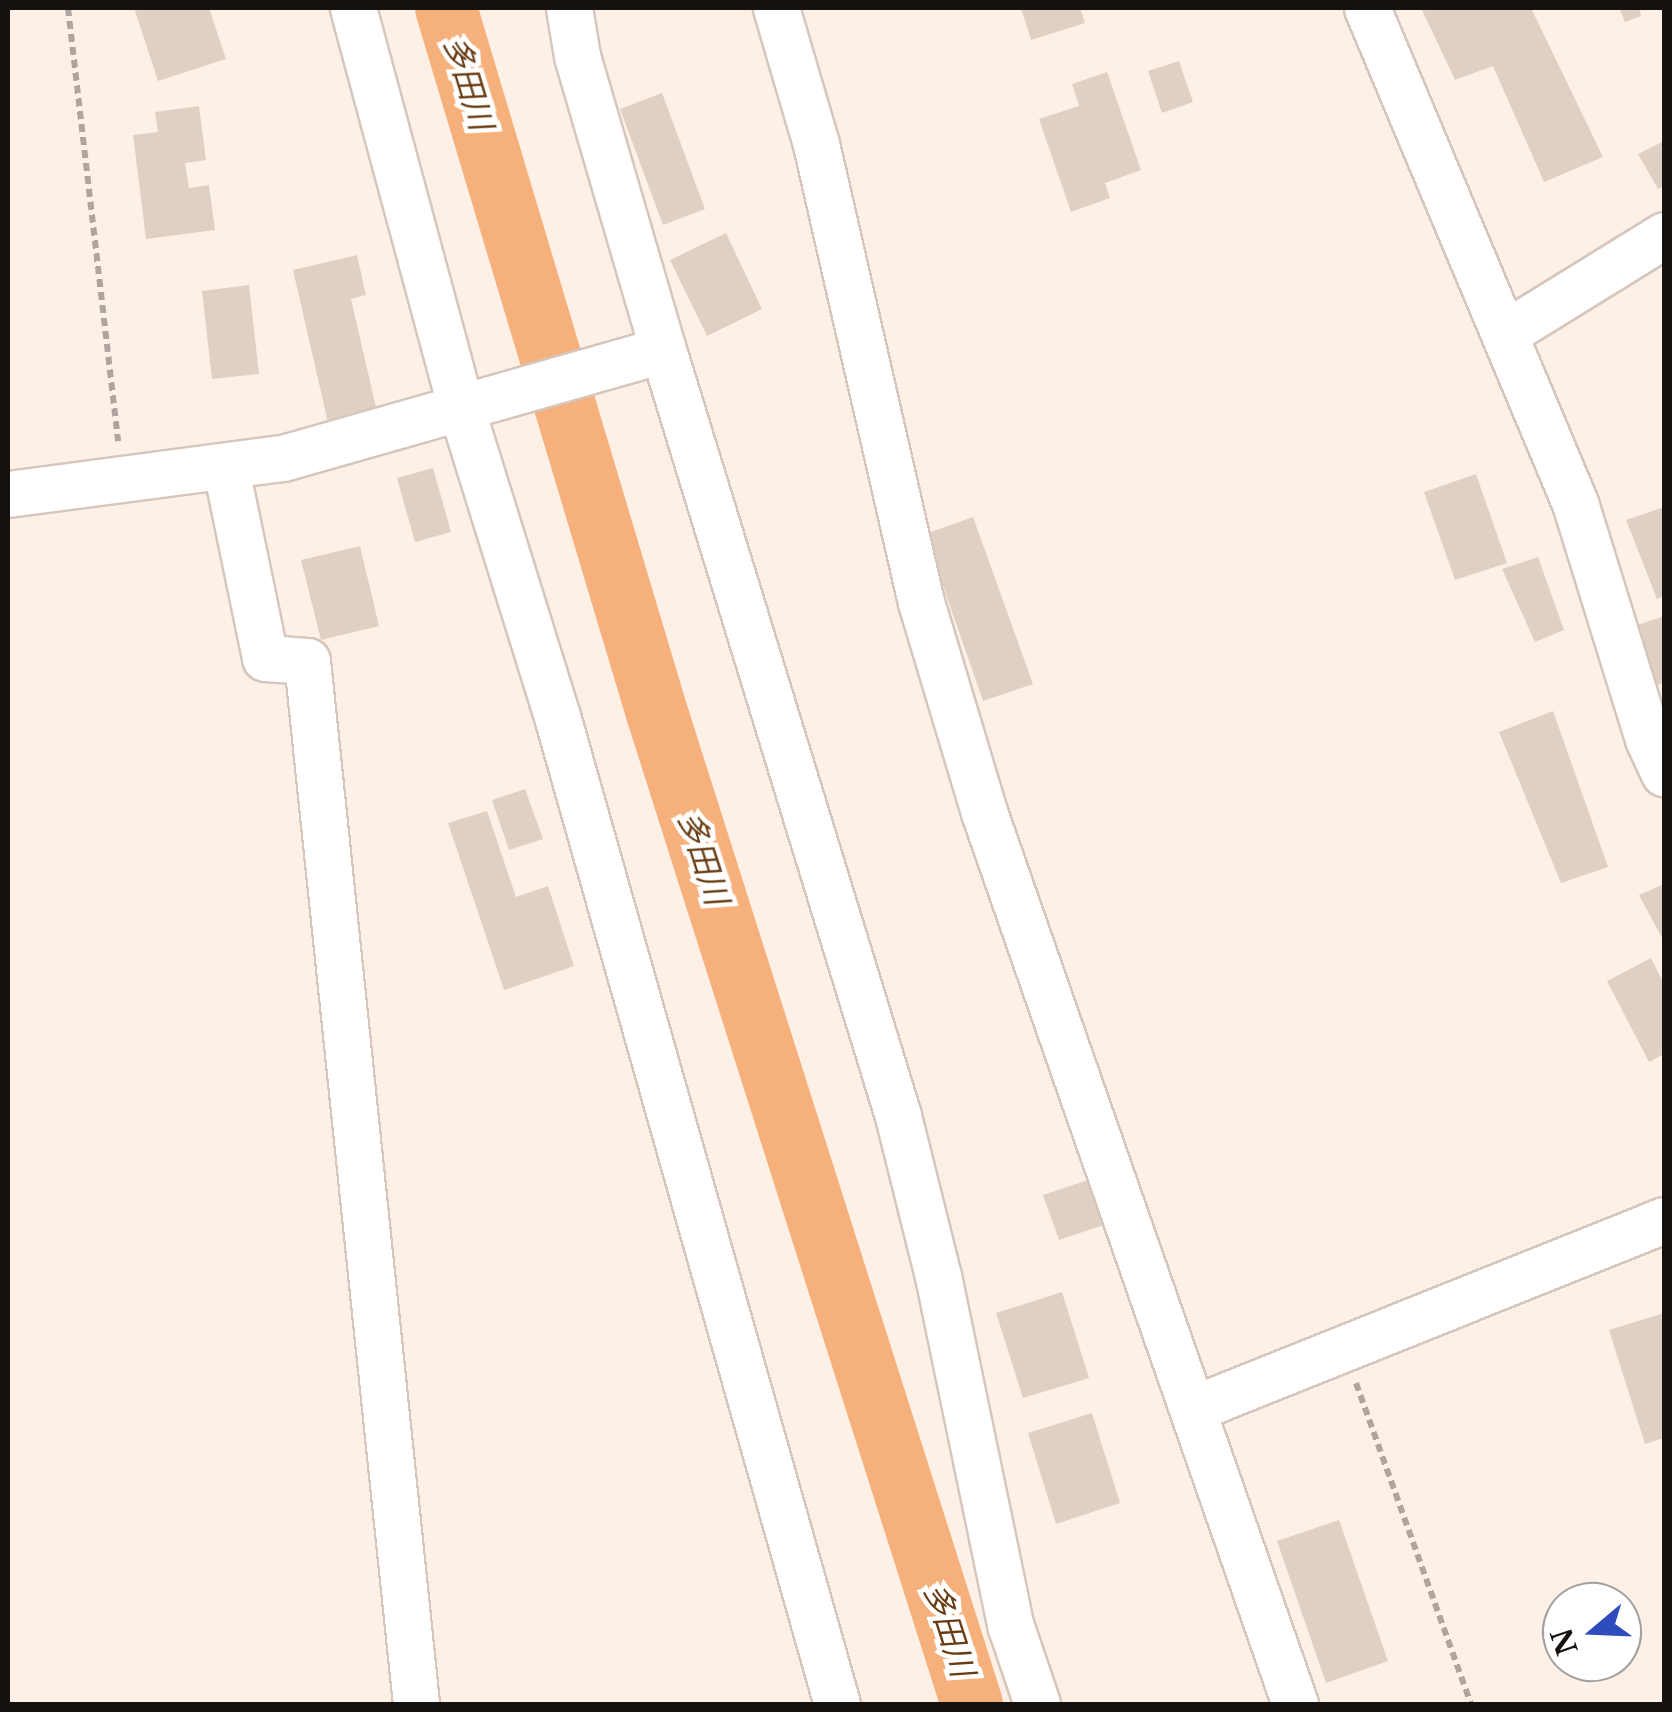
<!DOCTYPE html>
<meta charset="utf-8">
<style>
body{margin:0}
#map{position:relative;width:1672px;height:1712px;overflow:hidden;background:#fdf0e7;font-family:"Libre Baskerville","Noto Sans JP",serif}
div>[style]{position:absolute}
.river>*{height:62px;margin:-31px;padding:0 31px;transform-origin:31px;border-radius:31px;background:#f6b07b}
.building>*{inset:0;background:#e0d0c4}
.path>*{height:6px;margin-top:-3px;transform-origin:0;background:repeating-linear-gradient(90deg,#b0a59e 0 8px,transparent 0 13px)}
.roads{filter:drop-shadow(2px 0 #d6c6bb) drop-shadow(-2px 0 #d6c6bb) drop-shadow(0 2px #d6c6bb) drop-shadow(0 -2px #d6c6bb)}
.minor>*{height:45px;margin:-22.5px;padding:0 22.5px;transform-origin:22.5px;border-radius:22.5px;background:#fff}
span{translate:-50% -50%;white-space:nowrap;text-align:center;line-height:1.15;-webkit-text-stroke:9px #fff;paint-order:stroke}
.water-label{font-size:32px;color:#683b13;font-style:italic}
.frame{position:absolute;inset:0;border:10px solid #17110d;pointer-events:none}
.north{position:absolute;left:1542px;top:1582px;width:100px;height:100px;box-sizing:border-box;background:#fff;border:2px solid #a2a09e;border-radius:50%;rotate:251deg;font-size:28px;font-weight:700;line-height:40px;text-align:center;color:#17110d}
.north::after{content:'';display:block;margin:auto;width:35px;height:45px;background:#2e4cbc;clip-path:polygon(50% 0,100% 100%,50% 72%,0 100%)}
</style>
<div id="map">
<div class="river">
<i style="left:446px;top:8px;width:736px;rotate:73.34deg"></i>
<i style="left:657px;top:713px;width:1040px;rotate:72.37deg"></i>
</div>
<div class="building">
<i style="clip-path:polygon(134px 8px,209px 8px,226px 59px,158px 81px)"></i>
<i style="clip-path:polygon(1021px 8px,1080px 8px,1085px 23px,1031px 40px)"></i>
<i style="clip-path:polygon(1426px 8px,1531px 8px,1603px 157px,1544px 182px,1493px 66px,1455px 80px,1422px 10px)"></i>
<i style="clip-path:polygon(1619px 8px,1639px 8px,1641px 16px,1625px 22px)"></i>
<i style="clip-path:polygon(1179px 61px,1193px 102px,1162px 113px,1148px 71px)"></i>
<i style="clip-path:polygon(1107px 72px,1141px 170px,1105px 183px,1110px 198px,1071px 212px,1039px 119px,1079px 106px,1072px 84px)"></i>
<i style="clip-path:polygon(662px 93px,705px 209px,663px 225px,620px 109px)"></i>
<i style="clip-path:polygon(199px 106px,206px 160px,185px 163px,189px 188px,209px 185px,215px 230px,146px 239px,133px 135px,158px 132px,155px 112px)"></i>
<i style="clip-path:polygon(1664px 141px,1664px 186px,1658px 189px,1638px 154px)"></i>
<i style="clip-path:polygon(726px 233px,762px 309px,707px 336px,670px 260px)"></i>
<i style="clip-path:polygon(357px 255px,366px 295px,351px 299px,378px 416px,329px 427px,293px 270px)"></i>
<i style="clip-path:polygon(249px 285px,259px 374px,212px 379px,202px 291px)"></i>
<i style="clip-path:polygon(433px 468px,451px 532px,415px 542px,397px 478px)"></i>
<i style="clip-path:polygon(1476px 474px,1507px 563px,1455px 580px,1424px 492px)"></i>
<i style="clip-path:polygon(1664px 507px,1664px 596px,1657px 599px,1626px 520px)"></i>
<i style="clip-path:polygon(973px 517px,1033px 684px,983px 701px,925px 534px)"></i>
<i style="clip-path:polygon(360px 546px,379px 626px,321px 640px,301px 560px)"></i>
<i style="clip-path:polygon(1538px 557px,1564px 630px,1535px 642px,1502px 569px)"></i>
<i style="clip-path:polygon(1664px 616px,1664px 682px,1649px 689px,1626px 629px)"></i>
<i style="clip-path:polygon(1553px 711px,1608px 867px,1561px 883px,1499px 732px)"></i>
<i style="clip-path:polygon(525px 789px,543px 839px,509px 850px,492px 800px)"></i>
<i style="clip-path:polygon(487px 811px,516px 897px,548px 886px,574px 966px,504px 990px,448px 823px)"></i>
<i style="clip-path:polygon(1664px 884px,1664px 936px,1662px 938px,1639px 895px)"></i>
<i style="clip-path:polygon(1651px 958px,1664px 984px,1664px 1054px,1649px 1062px,1607px 981px)"></i>
<i style="clip-path:polygon(1094px 1178px,1110px 1223px,1059px 1240px,1043px 1195px)"></i>
<i style="clip-path:polygon(1062px 1292px,1089px 1378px,1023px 1398px,996px 1313px)"></i>
<i style="clip-path:polygon(1664px 1313px,1664px 1438px,1645px 1444px,1609px 1330px)"></i>
<i style="clip-path:polygon(1092px 1413px,1120px 1503px,1056px 1524px,1028px 1433px)"></i>
<i style="clip-path:polygon(1339px 1520px,1388px 1661px,1326px 1683px,1277px 1541px)"></i>
</div>
<div class="path">
<i style="left:68px;top:8px;width:436px;rotate:83.4deg"></i>
<i style="left:1356px;top:1383px;width:341px;rotate:70.3deg"></i>
</div>
<div class="roads">
<div class="minor">
<i style="left:353px;top:8px;width:414px;rotate:74.9deg"></i>
<i style="left:461px;top:408px;width:323px;rotate:72.7deg"></i>
<i style="left:557px;top:716px;width:1027px;rotate:74.18deg"></i>
<i style="left:569px;top:8px;width:49px;rotate:80.5deg"></i>
<i style="left:577px;top:56px;width:306px;rotate:73.7deg"></i>
<i style="left:663px;top:350px;width:801px;rotate:72.94deg"></i>
<i style="left:898px;top:1116px;width:165px;rotate:76deg"></i>
<i style="left:938px;top:1276px;width:359px;rotate:78.3deg"></i>
<i style="left:1011px;top:1627px;width:81px;rotate:71.3deg"></i>
<i style="left:776px;top:8px;width:142px;rotate:73.6deg"></i>
<i style="left:816px;top:144px;width:470px;rotate:77.1deg"></i>
<i style="left:921px;top:602px;width:219px;rotate:73.3deg"></i>
<i style="left:984px;top:812px;width:945px;rotate:70.78deg"></i>
<i style="left:1367px;top:8px;width:537px;rotate:67.21deg"></i>
<i style="left:1575px;top:503px;width:247px;rotate:72.8deg"></i>
<i style="left:1648px;top:739px;width:38px;rotate:65deg"></i>
<i style="left:1504px;top:334px;width:188px;rotate:-31.7deg"></i>
<i style="left:226px;top:469px;width:193px;rotate:78.3deg"></i>
<i style="left:265px;top:658px;width:42px;rotate:4.1deg"></i>
<i style="left:307px;top:661px;width:1049px;rotate:84.03deg"></i>
<i style="left:8px;top:494px;width:277px;rotate:-7.5deg"></i>
<i style="left:283px;top:458px;width:395px;rotate:-15.9deg"></i>
<i style="left:1195px;top:1408px;width:505px;rotate:-21.84deg"></i>
</div>
</div>
<div class="water-label">
<span style="left:468px;top:83px;rotate:73deg">多田川</span>
<span style="left:703px;top:858px;rotate:72deg">多田川</span>
<span style="left:949px;top:1630px;rotate:72deg">多田川</span>
</div>
<div class="frame"></div>
<div class="north">N</div>
</div>
